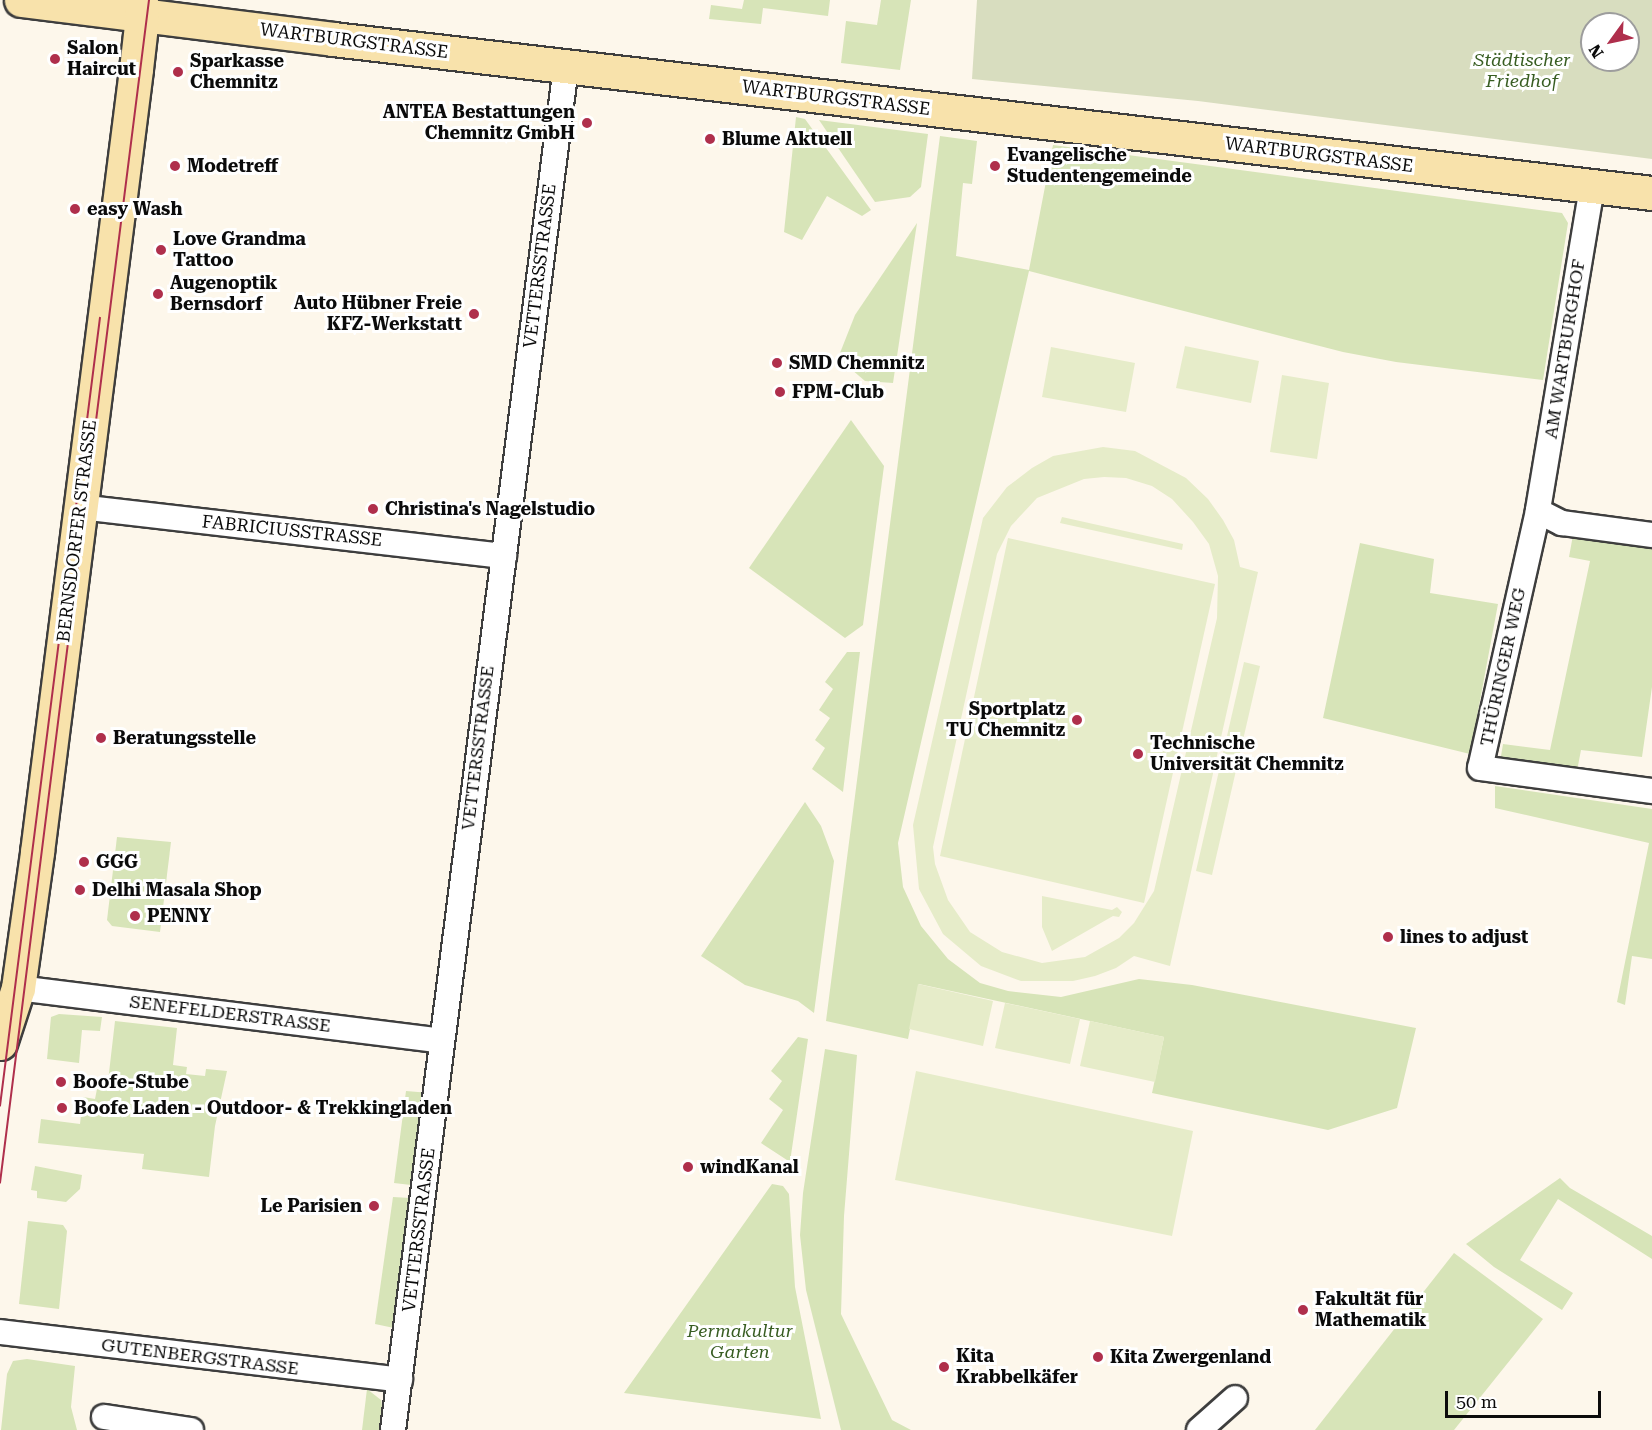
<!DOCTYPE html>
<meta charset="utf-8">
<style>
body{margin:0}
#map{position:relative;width:1652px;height:1430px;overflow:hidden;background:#fdf7eb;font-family:"Roboto Serif",serif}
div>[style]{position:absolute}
.green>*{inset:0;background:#d7e4b8}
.cemetery>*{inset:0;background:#d8ddbf}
.pitch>*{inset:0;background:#e6ecc9}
.roads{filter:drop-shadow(2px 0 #3e3e3e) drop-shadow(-2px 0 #3e3e3e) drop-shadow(0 2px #3e3e3e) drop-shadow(0 -2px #3e3e3e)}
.street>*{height:24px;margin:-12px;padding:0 12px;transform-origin:12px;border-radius:12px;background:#fff}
.secondary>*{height:33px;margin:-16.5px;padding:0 16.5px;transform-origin:16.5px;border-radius:16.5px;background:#f8e2ab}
.tram>*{height:1.5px;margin:-0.75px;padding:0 0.75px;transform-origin:0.75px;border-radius:0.75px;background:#af2f4c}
.dots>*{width:16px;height:16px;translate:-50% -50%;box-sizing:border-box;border:3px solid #fff;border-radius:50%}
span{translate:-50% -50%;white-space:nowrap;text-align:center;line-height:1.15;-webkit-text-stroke:6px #fff;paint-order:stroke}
.street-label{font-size:18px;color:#0b0b0b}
.poi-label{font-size:18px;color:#0b0b0b;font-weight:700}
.left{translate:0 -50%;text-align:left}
.right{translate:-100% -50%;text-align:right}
.park-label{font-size:18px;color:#385d22;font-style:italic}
.north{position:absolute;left:1580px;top:12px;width:60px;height:60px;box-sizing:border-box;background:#fff;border:2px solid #9d9d9d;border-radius:50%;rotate:237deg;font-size:16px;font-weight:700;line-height:24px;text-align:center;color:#0b0b0b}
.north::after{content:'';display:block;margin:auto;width:21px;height:27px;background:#af2f4c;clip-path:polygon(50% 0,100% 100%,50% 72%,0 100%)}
.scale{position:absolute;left:1445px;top:1391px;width:156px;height:27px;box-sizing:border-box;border:3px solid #0b0b0b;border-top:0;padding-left:8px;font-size:18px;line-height:21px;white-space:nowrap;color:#0b0b0b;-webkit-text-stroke:4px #fff;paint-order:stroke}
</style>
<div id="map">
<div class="green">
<i style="clip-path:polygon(744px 0,830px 0,828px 16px,763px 8px,761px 24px,709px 19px,711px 5px,742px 9px)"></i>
<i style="clip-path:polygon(881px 0,911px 0,900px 70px,841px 63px,846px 21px,877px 25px)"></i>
<i style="clip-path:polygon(796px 117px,805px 119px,871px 210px,862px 216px,827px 196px,802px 240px,784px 232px)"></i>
<i style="clip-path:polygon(819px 120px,928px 134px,921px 187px,910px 197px,875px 202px)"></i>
<i style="clip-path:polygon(940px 136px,977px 141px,972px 184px,963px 183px,956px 256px,1029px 270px,1053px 145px,1562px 213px,1568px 223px,1543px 380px,1396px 362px,1343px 352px,1029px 271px,898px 843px,903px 887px,921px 926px,948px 959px,980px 983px,1008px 991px,1061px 997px,1139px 979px,1192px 985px,1416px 1028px,1397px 1108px,1328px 1130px,1152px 1093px,1164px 1037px,919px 984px,908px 1039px,826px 1021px)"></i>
<i style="clip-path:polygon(917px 223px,893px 383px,865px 381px,838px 358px,855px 315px)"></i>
<i style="clip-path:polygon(851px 420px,884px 466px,863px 625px,845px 638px,749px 568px)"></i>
<i style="clip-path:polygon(1573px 535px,1652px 547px,1652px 687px,1642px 757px,1581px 750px,1577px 771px,1500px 762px,1503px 744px,1550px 750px,1590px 561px,1569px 557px)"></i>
<i style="clip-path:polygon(1360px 543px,1434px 559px,1430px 593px,1498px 604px,1470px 754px,1323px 718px)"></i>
<i style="clip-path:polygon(847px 652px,860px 652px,843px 792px,812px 769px,825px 748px,815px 740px,830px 718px,819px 710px,833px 689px,825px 682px)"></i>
<i style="clip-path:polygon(1495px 786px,1652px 809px,1652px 959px,1632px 956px,1625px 1005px,1617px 1002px,1649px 843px,1495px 808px)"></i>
<i style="clip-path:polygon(805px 802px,821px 826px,834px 861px,814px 1013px,798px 1001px,745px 985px,701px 956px)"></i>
<i style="clip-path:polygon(117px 837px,171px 842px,160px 932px,112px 926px,107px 920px)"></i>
<i style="clip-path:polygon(59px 1014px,102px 1017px,100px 1031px,82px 1030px,79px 1063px,47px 1059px,51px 1017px)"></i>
<i style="clip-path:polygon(115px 1021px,177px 1028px,173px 1065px,187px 1067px,186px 1074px,205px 1076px,206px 1069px,227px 1071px,215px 1126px,209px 1177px,142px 1169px,144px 1154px,38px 1143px,41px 1119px,80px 1124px,83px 1097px,95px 1099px,97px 1089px,107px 1090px)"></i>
<i style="clip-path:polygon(798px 1037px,808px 1039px,790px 1162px,761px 1143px,783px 1110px,769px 1099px,782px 1081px,771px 1071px)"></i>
<i style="clip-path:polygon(825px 1049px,857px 1055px,844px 1216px,841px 1314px,892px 1420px,911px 1430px,841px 1430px,806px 1290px,800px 1235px,803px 1193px)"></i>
<i style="clip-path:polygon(406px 1091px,430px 1093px,423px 1099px,411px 1185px,394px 1183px)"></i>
<i style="clip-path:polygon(35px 1166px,82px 1175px,80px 1189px,66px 1202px,37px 1198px,37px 1191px,31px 1190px)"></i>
<i style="clip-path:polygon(1560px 1178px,1570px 1188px,1652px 1236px,1652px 1259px,1558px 1199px,1520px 1260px,1573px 1293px,1562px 1310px,1494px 1267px,1466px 1244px)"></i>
<i style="clip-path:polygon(772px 1184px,783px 1186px,789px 1194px,795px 1287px,821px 1419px,624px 1393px)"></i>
<i style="clip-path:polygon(393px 1197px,410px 1198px,394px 1328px,375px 1324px)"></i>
<i style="clip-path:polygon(28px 1221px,63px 1225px,67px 1231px,59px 1309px,19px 1304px)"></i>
<i style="clip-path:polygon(1454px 1253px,1543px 1319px,1454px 1430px,1315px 1430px)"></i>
<i style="clip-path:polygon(27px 1359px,75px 1366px,71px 1407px,77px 1430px,1px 1430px,7px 1374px,13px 1361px)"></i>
<i style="clip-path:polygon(367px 1389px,381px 1400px,383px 1411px,380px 1430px,362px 1430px)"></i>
</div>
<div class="cemetery">
<i style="clip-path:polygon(evenodd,977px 0,1652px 0,1652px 159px,1198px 101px,972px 79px,977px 0,1592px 24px,1628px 24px,1628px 60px,1592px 60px,1592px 24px)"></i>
</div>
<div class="pitch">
<i style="clip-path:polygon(1185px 346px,1259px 361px,1251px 403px,1176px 388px)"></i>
<i style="clip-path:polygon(1051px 347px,1135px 363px,1126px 412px,1042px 397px)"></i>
<i style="clip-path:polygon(1282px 375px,1329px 383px,1317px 459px,1270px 452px)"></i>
<i style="clip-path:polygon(evenodd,1103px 447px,1135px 451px,1186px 478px,1208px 499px,1223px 520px,1234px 540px,1240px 567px,1258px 572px,1170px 966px,1134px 956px,1116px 968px,1095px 976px,1073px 981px,1021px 981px,981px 966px,943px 934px,919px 889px,913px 825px,983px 518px,1007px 487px,1032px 468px,1053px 456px,1103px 447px,1104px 477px,1126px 478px,1152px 486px,1172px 499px,1193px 522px,1209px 544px,1218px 576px,1217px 618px,1154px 891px,1134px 923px,1119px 938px,1085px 957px,1042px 963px,1002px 952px,970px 932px,948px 900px,935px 864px,933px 847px,997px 554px,1011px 526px,1037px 498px,1084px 479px,1104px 477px)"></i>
<i style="clip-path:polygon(1062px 517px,1183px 544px,1182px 550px,1060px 523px)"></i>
<i style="clip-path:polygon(1008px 538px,1215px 584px,1144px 903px,940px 856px)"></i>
<i style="clip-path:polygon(1244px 662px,1260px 666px,1212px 875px,1196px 871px)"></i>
<i style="clip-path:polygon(1042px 896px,1112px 910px,1117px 907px,1122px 912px,1119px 917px,1113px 916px,1052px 951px,1042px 927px)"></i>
<i style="clip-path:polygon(918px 984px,993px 1001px,983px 1046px,909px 1029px)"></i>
<i style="clip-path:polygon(1005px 1003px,1080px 1019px,1070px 1064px,995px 1048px)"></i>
<i style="clip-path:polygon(1090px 1021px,1164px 1037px,1155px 1082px,1080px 1066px)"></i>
<i style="clip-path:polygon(916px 1071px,1193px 1131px,1172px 1236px,895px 1180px)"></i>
</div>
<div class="roads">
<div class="street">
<i style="left:1592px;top:187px;width:328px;rotate:99.5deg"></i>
<i style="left:1538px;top:511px;width:263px;rotate:102.7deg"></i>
<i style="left:1480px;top:768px;width:174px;rotate:7.6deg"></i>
<i style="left:80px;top:507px;width:427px;rotate:6.6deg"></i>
<i style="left:1538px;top:511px;width:27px;rotate:27deg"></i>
<i style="left:1562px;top:523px;width:91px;rotate:7.6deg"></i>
<i style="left:18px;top:988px;width:426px;rotate:7.1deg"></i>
<i style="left:0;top:1332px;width:403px;rotate:6.8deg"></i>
<i style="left:104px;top:1417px;width:88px;rotate:8.5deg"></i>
<i style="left:393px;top:1430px;width:1375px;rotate:-82.77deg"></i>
<i style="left:1199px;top:1430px;width:48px;rotate:-41.6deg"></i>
</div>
<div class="secondary">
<i style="left:21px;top:0;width:314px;rotate:7.1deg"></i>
<i style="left:333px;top:39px;width:1328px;rotate:6.66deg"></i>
<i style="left:0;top:1043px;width:58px;rotate:-71.9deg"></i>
<i style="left:18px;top:988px;width:137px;rotate:-82deg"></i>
<i style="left:37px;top:852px;width:789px;rotate:-82.79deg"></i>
<i style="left:136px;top:69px;width:53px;rotate:-83.5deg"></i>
<i style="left:142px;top:16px;width:16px;rotate:-94deg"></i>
</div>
</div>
<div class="tram">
<i style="left:0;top:1106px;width:794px;rotate:-82.77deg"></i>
<i style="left:0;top:1183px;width:1192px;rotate:-82.82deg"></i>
</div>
<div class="dots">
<i style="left:55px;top:59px;background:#af2f4c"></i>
<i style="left:178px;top:72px;background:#af2f4c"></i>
<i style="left:587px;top:123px;background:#af2f4c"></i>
<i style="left:710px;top:139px;background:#af2f4c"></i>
<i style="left:175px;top:166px;background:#af2f4c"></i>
<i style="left:995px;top:166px;background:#af2f4c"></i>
<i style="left:75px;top:209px;background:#af2f4c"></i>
<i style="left:161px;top:250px;background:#af2f4c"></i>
<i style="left:158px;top:294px;background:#af2f4c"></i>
<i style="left:474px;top:314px;background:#af2f4c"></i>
<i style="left:777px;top:363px;background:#af2f4c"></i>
<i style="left:780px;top:392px;background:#af2f4c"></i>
<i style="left:373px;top:509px;background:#af2f4c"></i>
<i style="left:1077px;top:720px;background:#af2f4c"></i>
<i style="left:101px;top:738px;background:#af2f4c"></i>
<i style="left:1138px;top:754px;background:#af2f4c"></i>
<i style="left:84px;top:862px;background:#af2f4c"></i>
<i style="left:80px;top:890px;background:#af2f4c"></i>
<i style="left:135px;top:916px;background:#af2f4c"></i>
<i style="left:1388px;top:937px;background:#af2f4c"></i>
<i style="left:61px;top:1082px;background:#af2f4c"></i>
<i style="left:62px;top:1108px;background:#af2f4c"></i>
<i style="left:688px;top:1167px;background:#af2f4c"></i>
<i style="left:374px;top:1206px;background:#af2f4c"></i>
<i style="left:1303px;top:1310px;background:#af2f4c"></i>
<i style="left:1098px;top:1357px;background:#af2f4c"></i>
<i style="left:944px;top:1367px;background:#af2f4c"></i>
</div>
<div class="street-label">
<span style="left:354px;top:41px;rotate:7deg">WARTBURGSTRASSE</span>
<span style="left:836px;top:98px;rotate:7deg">WARTBURGSTRASSE</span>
<span style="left:1319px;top:155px;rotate:7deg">WARTBURGSTRASSE</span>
<span style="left:540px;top:266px;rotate:-83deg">VETTERSSTRASSE</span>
<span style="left:1565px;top:349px;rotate:-81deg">AM WARTBURGHOF</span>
<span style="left:77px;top:531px;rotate:-83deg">BERNSDORFER STRASSE</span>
<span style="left:292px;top:531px;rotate:6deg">FABRICIUSSTRASSE</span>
<span style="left:1503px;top:667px;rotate:-78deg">THÜRINGER WEG</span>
<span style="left:478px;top:748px;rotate:-83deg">VETTERSSTRASSE</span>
<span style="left:230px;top:1014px;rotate:7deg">SENEFELDERSTRASSE</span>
<span style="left:419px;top:1230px;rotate:-83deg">VETTERSSTRASSE</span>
<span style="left:200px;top:1357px;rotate:7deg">GUTENBERGSTRASSE</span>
</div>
<div class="poi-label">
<span class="left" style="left:67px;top:59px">Salon<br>Haircut</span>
<span class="left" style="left:190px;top:72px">Sparkasse<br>Chemnitz</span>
<span class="right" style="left:575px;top:123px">ANTEA Bestattungen<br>Chemnitz GmbH</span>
<span class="left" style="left:722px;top:139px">Blume Aktuell</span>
<span class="left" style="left:1007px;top:166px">Evangelische<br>Studentengemeinde</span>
<span class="left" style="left:187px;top:166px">Modetreff</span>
<span class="left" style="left:87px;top:209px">easy Wash</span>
<span class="left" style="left:173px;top:250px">Love Grandma<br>Tattoo</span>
<span class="left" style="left:170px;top:294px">Augenoptik<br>Bernsdorf</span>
<span class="right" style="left:462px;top:314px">Auto Hübner Freie<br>KFZ-Werkstatt</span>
<span class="left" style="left:789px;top:363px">SMD Chemnitz</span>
<span class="left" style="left:792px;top:392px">FPM-Club</span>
<span class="left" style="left:385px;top:509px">Christina's Nagelstudio</span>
<span class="right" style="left:1065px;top:720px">Sportplatz<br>TU Chemnitz</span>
<span class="left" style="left:113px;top:738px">Beratungsstelle</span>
<span class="left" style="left:1150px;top:754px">Technische<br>Universität Chemnitz</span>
<span class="left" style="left:96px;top:862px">GGG</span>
<span class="left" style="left:92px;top:890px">Delhi Masala Shop</span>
<span class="left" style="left:147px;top:916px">PENNY</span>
<span class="left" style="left:1400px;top:937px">lines to adjust</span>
<span class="left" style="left:73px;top:1082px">Boofe-Stube</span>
<span class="left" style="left:74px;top:1108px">Boofe Laden - Outdoor- &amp; Trekkingladen</span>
<span class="left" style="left:700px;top:1167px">windKanal</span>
<span class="right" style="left:362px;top:1206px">Le Parisien</span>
<span class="left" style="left:1315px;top:1310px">Fakultät für<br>Mathematik</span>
<span class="left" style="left:956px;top:1367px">Kita<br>Krabbelkäfer</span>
<span class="left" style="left:1110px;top:1357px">Kita Zwergenland</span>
</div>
<div class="park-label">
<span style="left:1522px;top:71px">Städtischer<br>Friedhof</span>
<span style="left:740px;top:1342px">Permakultur<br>Garten</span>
</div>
<div class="north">N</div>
<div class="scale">50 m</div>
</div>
